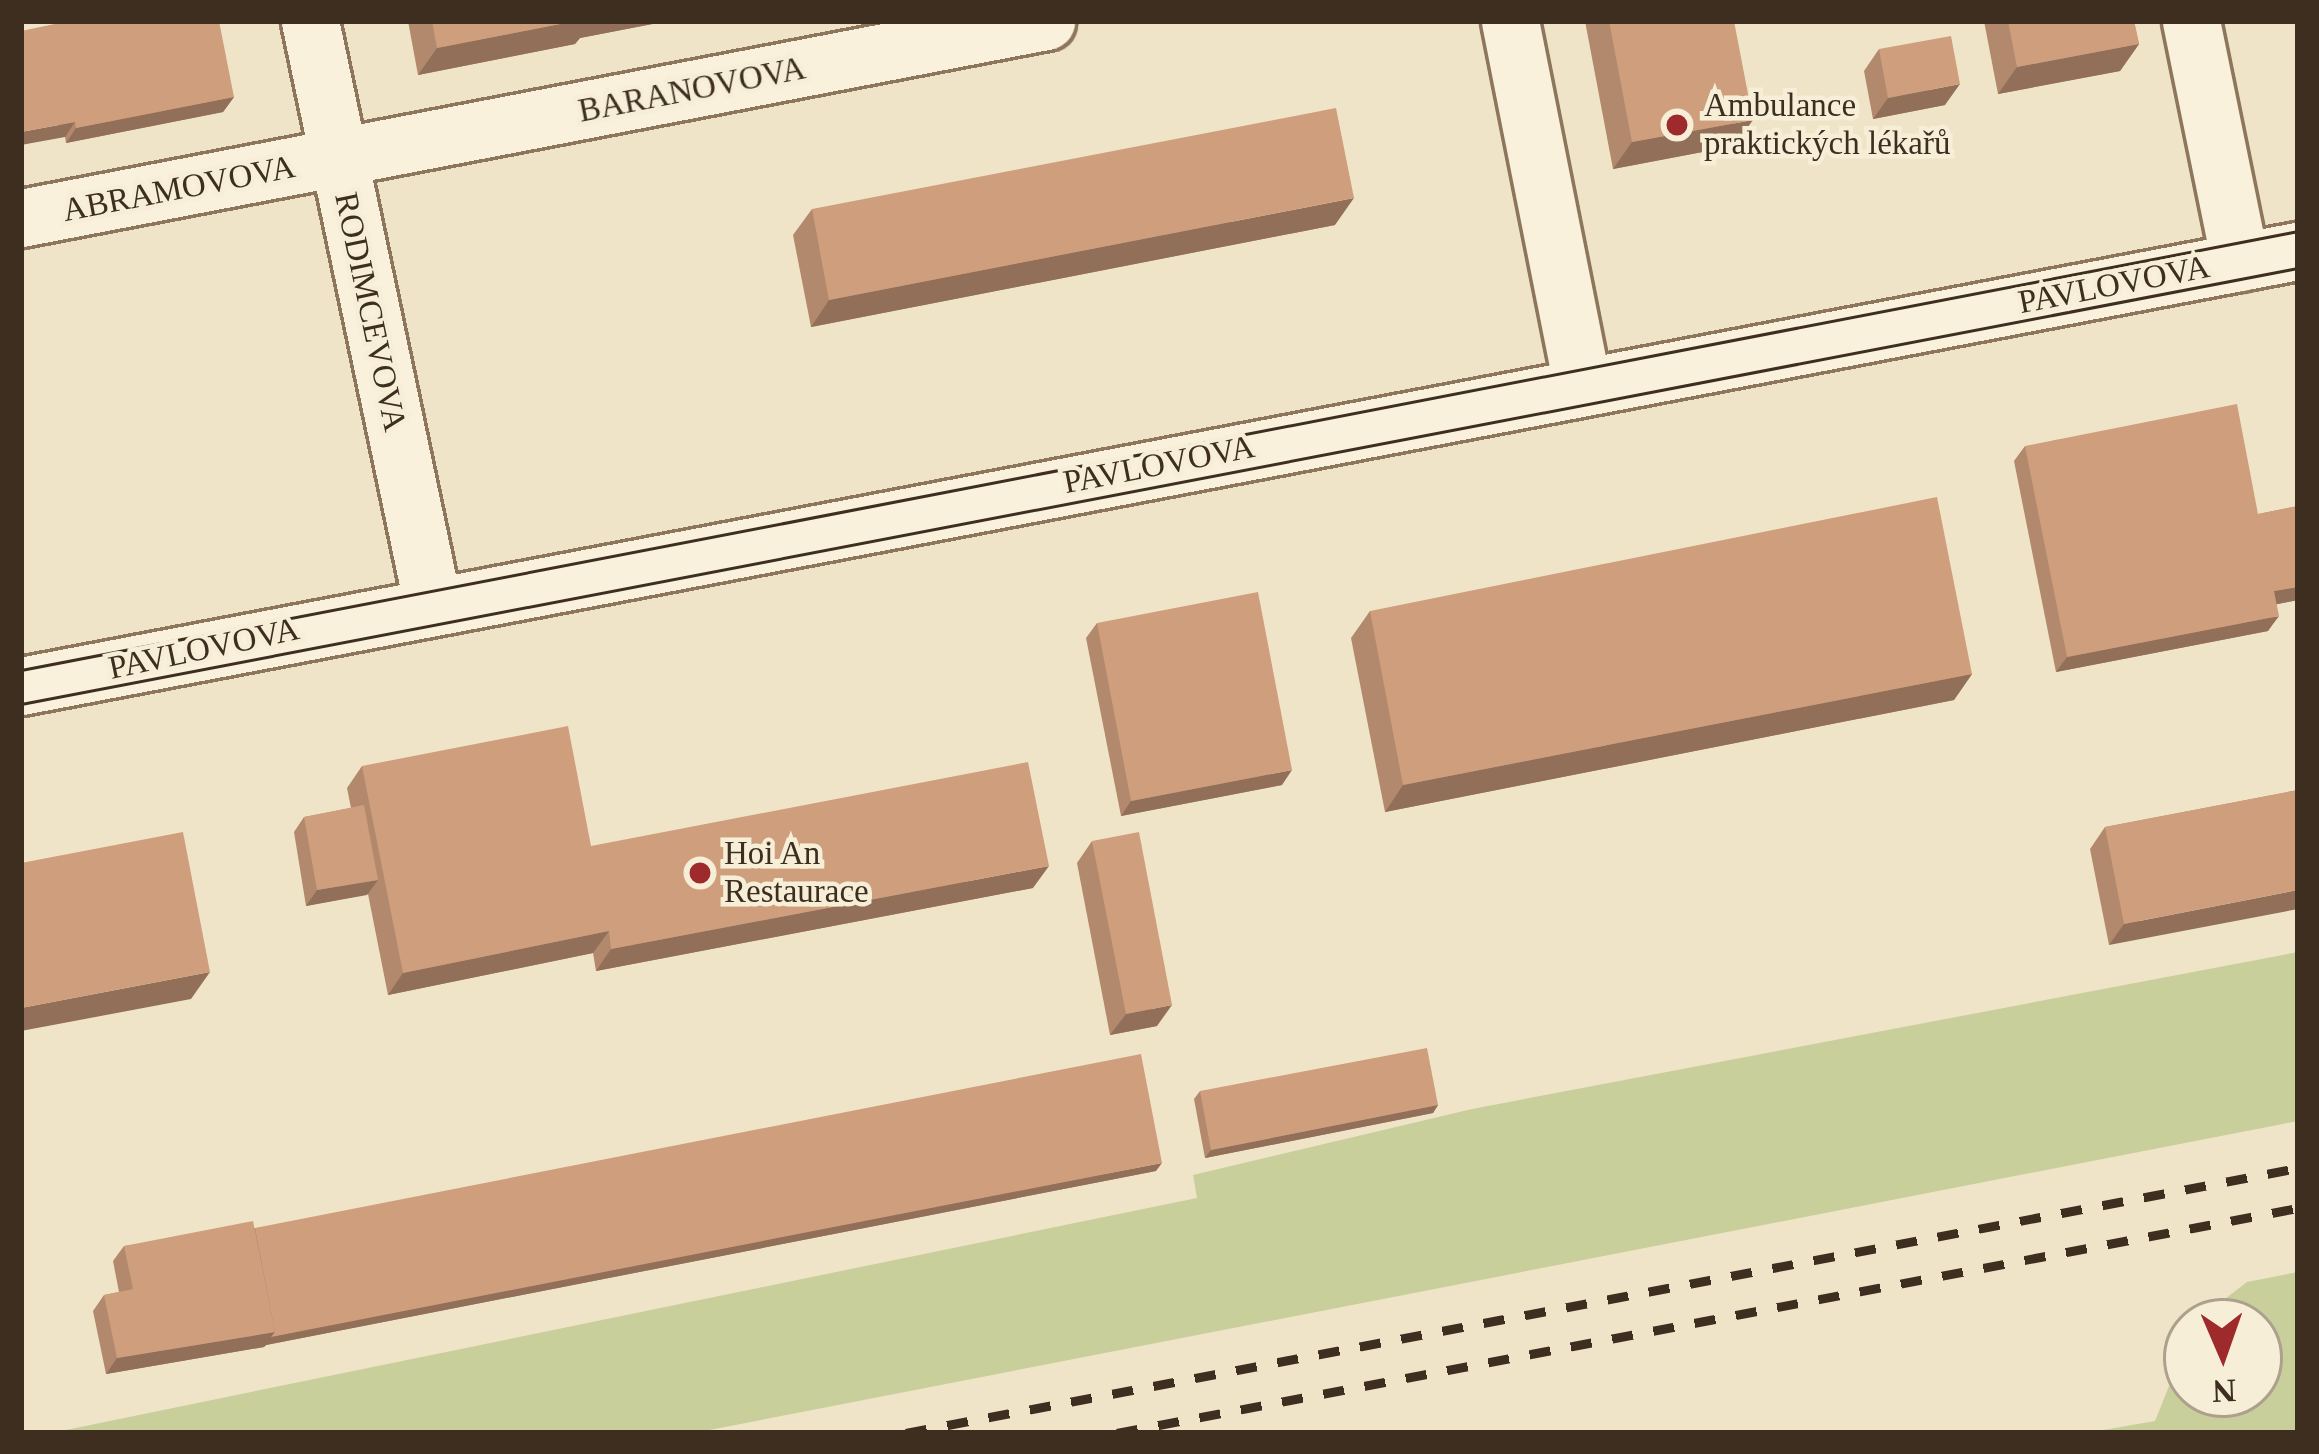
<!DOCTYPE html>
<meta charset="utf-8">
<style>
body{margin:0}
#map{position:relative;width:2319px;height:1454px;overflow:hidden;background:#f0e4c8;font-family:"Times New Roman",serif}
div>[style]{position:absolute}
.green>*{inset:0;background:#c9cf9b}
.roads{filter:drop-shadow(3px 0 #8d765c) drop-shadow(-3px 0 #8d765c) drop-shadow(0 3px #8d765c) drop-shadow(0 -3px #8d765c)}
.minor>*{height:57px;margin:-28.5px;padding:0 28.5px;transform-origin:28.5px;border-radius:28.5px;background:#faf1dc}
.tram>*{height:3px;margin:-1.5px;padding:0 1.5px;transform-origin:1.5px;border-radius:1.5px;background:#3d2e20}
.rail>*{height:9px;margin-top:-4.5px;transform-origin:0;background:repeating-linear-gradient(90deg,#3d2e20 0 21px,transparent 0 42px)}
.wall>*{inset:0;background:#b2896c}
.shaded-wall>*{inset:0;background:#916f58}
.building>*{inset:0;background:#cf9f7d}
.dots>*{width:33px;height:33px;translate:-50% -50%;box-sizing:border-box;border:6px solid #f7eed8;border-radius:50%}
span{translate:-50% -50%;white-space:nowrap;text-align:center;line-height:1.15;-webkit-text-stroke:9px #f7eed8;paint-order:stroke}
.street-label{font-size:33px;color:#3d2e20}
.poi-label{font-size:33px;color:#3d2e20}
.left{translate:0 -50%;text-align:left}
.frame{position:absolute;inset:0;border:24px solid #3d2e20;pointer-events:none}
.north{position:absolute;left:2163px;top:1298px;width:120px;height:120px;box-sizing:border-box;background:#f7eed8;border:3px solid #ada18e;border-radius:50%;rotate:178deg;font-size:33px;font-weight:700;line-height:48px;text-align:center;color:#3d2e20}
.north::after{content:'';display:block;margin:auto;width:42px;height:54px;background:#9e2a2b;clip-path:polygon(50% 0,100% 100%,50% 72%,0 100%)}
</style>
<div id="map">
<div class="green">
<i style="clip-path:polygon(2298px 952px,2298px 1121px,694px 1433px,51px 1433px,1197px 1198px,1193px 1175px,1472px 1109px)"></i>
<i style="clip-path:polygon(2298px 1272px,2298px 1433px,2086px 1433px,2155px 1421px,2187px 1341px,2187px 1394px,2259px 1394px,2259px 1322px,2195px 1322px,2247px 1282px)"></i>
</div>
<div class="roads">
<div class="minor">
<i style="left:310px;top:21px;width:594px;rotate:78.14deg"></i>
<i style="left:1510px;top:21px;width:371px;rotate:78.8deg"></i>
<i style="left:2191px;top:21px;width:246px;rotate:78.5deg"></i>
<i style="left:21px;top:218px;width:1044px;rotate:-10.88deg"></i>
<i style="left:21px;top:686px;width:2318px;rotate:-10.82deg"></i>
</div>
</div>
<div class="tram">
<i style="left:21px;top:670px;width:2319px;rotate:-10.91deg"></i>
<i style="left:21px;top:704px;width:2318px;rotate:-10.84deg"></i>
</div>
<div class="rail">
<i style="left:906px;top:1433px;width:1417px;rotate:-10.78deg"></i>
<i style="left:1117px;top:1433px;width:1202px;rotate:-10.79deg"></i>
</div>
<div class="wall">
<i style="clip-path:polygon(408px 21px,668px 21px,580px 38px,575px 44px,418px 75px)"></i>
<i style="clip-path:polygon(1585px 21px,1734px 21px,1734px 146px,1613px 169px)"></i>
<i style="clip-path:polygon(1984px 21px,2134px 21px,2139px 44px,2120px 71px,1998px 94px)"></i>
<i style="clip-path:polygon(21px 31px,234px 97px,223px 112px,66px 143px,65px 137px)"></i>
<i style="clip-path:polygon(1879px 49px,1945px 105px,1873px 119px,1864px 71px)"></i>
<i style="clip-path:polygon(812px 209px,1335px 225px,811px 327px,793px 235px)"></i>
<i style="clip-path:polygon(2025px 446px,2258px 514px,2298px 506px,2298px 600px,2277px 604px,2268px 631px,2056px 672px,2014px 461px)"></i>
<i style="clip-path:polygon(1370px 611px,1972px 674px,1954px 700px,1385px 812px,1351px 638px)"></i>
<i style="clip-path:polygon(1097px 623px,1282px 785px,1121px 816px,1086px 638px)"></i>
<i style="clip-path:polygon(362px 766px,591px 846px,1033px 888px,596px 971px,593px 953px,388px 995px,368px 894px,306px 906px,294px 832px,304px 817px,351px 808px,347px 788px)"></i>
<i style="clip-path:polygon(2298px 790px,2109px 945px,2090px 849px,2105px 827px)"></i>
<i style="clip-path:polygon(1092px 841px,1157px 1026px,1110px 1035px,1077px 863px)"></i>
<i style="clip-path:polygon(1200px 1091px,1438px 1105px,1433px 1113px,1205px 1158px,1194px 1099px)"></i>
<i style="clip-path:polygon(1156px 1171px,266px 1345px,264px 1347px,106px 1374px,93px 1311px,104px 1295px,119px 1292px,113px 1261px,124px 1246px,255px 1228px)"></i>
</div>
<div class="shaded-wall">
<i style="clip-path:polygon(576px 21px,668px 21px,580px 38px,575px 44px,418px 75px,437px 48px)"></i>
<i style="clip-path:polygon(2139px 44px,2120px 71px,1998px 94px,2017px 67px)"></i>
<i style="clip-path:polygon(1960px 84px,1945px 105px,1873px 119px,1888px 98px)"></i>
<i style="clip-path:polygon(234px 97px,223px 112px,66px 143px,76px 128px)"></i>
<i style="clip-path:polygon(1753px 120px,1734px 146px,1613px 169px,1632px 142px)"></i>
<i style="clip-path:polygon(75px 122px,65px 137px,21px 145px,21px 132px)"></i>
<i style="clip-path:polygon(1354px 198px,1335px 225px,811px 327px,829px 300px)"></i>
<i style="clip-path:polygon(2298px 587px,2298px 600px,2263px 607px,2274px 591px)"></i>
<i style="clip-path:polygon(2279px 616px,2268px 631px,2056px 672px,2067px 657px)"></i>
<i style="clip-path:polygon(1972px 674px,1954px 700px,1385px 812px,1403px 785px)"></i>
<i style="clip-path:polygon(1292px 770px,1282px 785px,1121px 816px,1131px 801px)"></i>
<i style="clip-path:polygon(1049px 866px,1033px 888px,596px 971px,611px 949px)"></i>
<i style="clip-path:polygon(378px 880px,367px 895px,306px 906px,317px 890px)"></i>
<i style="clip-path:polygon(2298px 890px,2298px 909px,2109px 945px,2124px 924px)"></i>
<i style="clip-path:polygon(609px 931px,593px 953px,388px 995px,403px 973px)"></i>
<i style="clip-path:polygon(210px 972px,191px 999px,21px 1031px,21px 1008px)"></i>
<i style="clip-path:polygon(1172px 1005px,1157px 1026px,1110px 1035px,1126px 1014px)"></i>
<i style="clip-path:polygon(1438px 1105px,1433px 1113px,1205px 1158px,1211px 1150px)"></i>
<i style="clip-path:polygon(1162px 1163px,1156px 1171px,266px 1345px,264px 1347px,106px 1374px,117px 1358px,275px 1332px)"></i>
</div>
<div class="building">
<i style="clip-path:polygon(69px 21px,219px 21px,234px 97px,76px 128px,75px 122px,21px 132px,21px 31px)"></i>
<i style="clip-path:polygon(432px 21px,576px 21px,437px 48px)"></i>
<i style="clip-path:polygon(1609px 21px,1734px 21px,1753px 120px,1632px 142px)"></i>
<i style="clip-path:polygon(2008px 21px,2134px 21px,2139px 44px,2017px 67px)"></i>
<i style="clip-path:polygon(1951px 36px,1960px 84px,1888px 98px,1879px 49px)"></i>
<i style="clip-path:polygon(1336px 108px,1354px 198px,829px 300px,812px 209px)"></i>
<i style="clip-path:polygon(2237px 404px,2258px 514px,2298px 506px,2298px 587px,2274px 591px,2279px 616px,2067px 657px,2025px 446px)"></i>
<i style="clip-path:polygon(1937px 497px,1972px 674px,1403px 785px,1370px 611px)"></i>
<i style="clip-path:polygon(1258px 592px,1292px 770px,1131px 801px,1097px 623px)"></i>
<i style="clip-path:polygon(568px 726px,591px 846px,1028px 762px,1049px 866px,611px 949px,609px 931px,403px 973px,362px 766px)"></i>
<i style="clip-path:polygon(2298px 790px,2298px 890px,2124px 924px,2105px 827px)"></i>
<i style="clip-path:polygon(364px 805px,378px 880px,317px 890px,304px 817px)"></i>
<i style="clip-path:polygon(183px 832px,210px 972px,21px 1008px,21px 863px)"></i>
<i style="clip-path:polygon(1139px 832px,1172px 1005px,1126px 1014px,1092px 841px)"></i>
<i style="clip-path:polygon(1427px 1048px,1438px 1105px,1211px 1150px,1200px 1091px)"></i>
<i style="clip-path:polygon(1141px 1054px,1162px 1163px,271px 1337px,275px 1332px,255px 1228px)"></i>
<i style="clip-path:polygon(253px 1221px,275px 1332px,117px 1358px,104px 1295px,133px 1289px,124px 1246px)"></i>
</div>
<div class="dots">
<i style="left:1677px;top:125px;background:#9e2a2b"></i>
<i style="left:700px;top:873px;background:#9e2a2b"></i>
</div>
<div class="street-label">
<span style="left:692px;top:90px;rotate:-11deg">BARANOVOVA</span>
<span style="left:179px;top:189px;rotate:-11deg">ABRAMOVOVA</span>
<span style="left:2114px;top:285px;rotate:-11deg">PAVLOVOVA</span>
<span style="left:370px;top:312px;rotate:78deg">RODIMCEVOVA</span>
<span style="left:1159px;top:465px;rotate:-11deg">PAVLOVOVA</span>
<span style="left:204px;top:649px;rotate:-12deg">PAVLOVOVA</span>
</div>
<div class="poi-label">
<span class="left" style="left:1704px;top:125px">Ambulance<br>praktických lékařů</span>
<span class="left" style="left:724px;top:873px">Hoi An<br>Restaurace</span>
</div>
<div class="frame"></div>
<div class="north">N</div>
</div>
